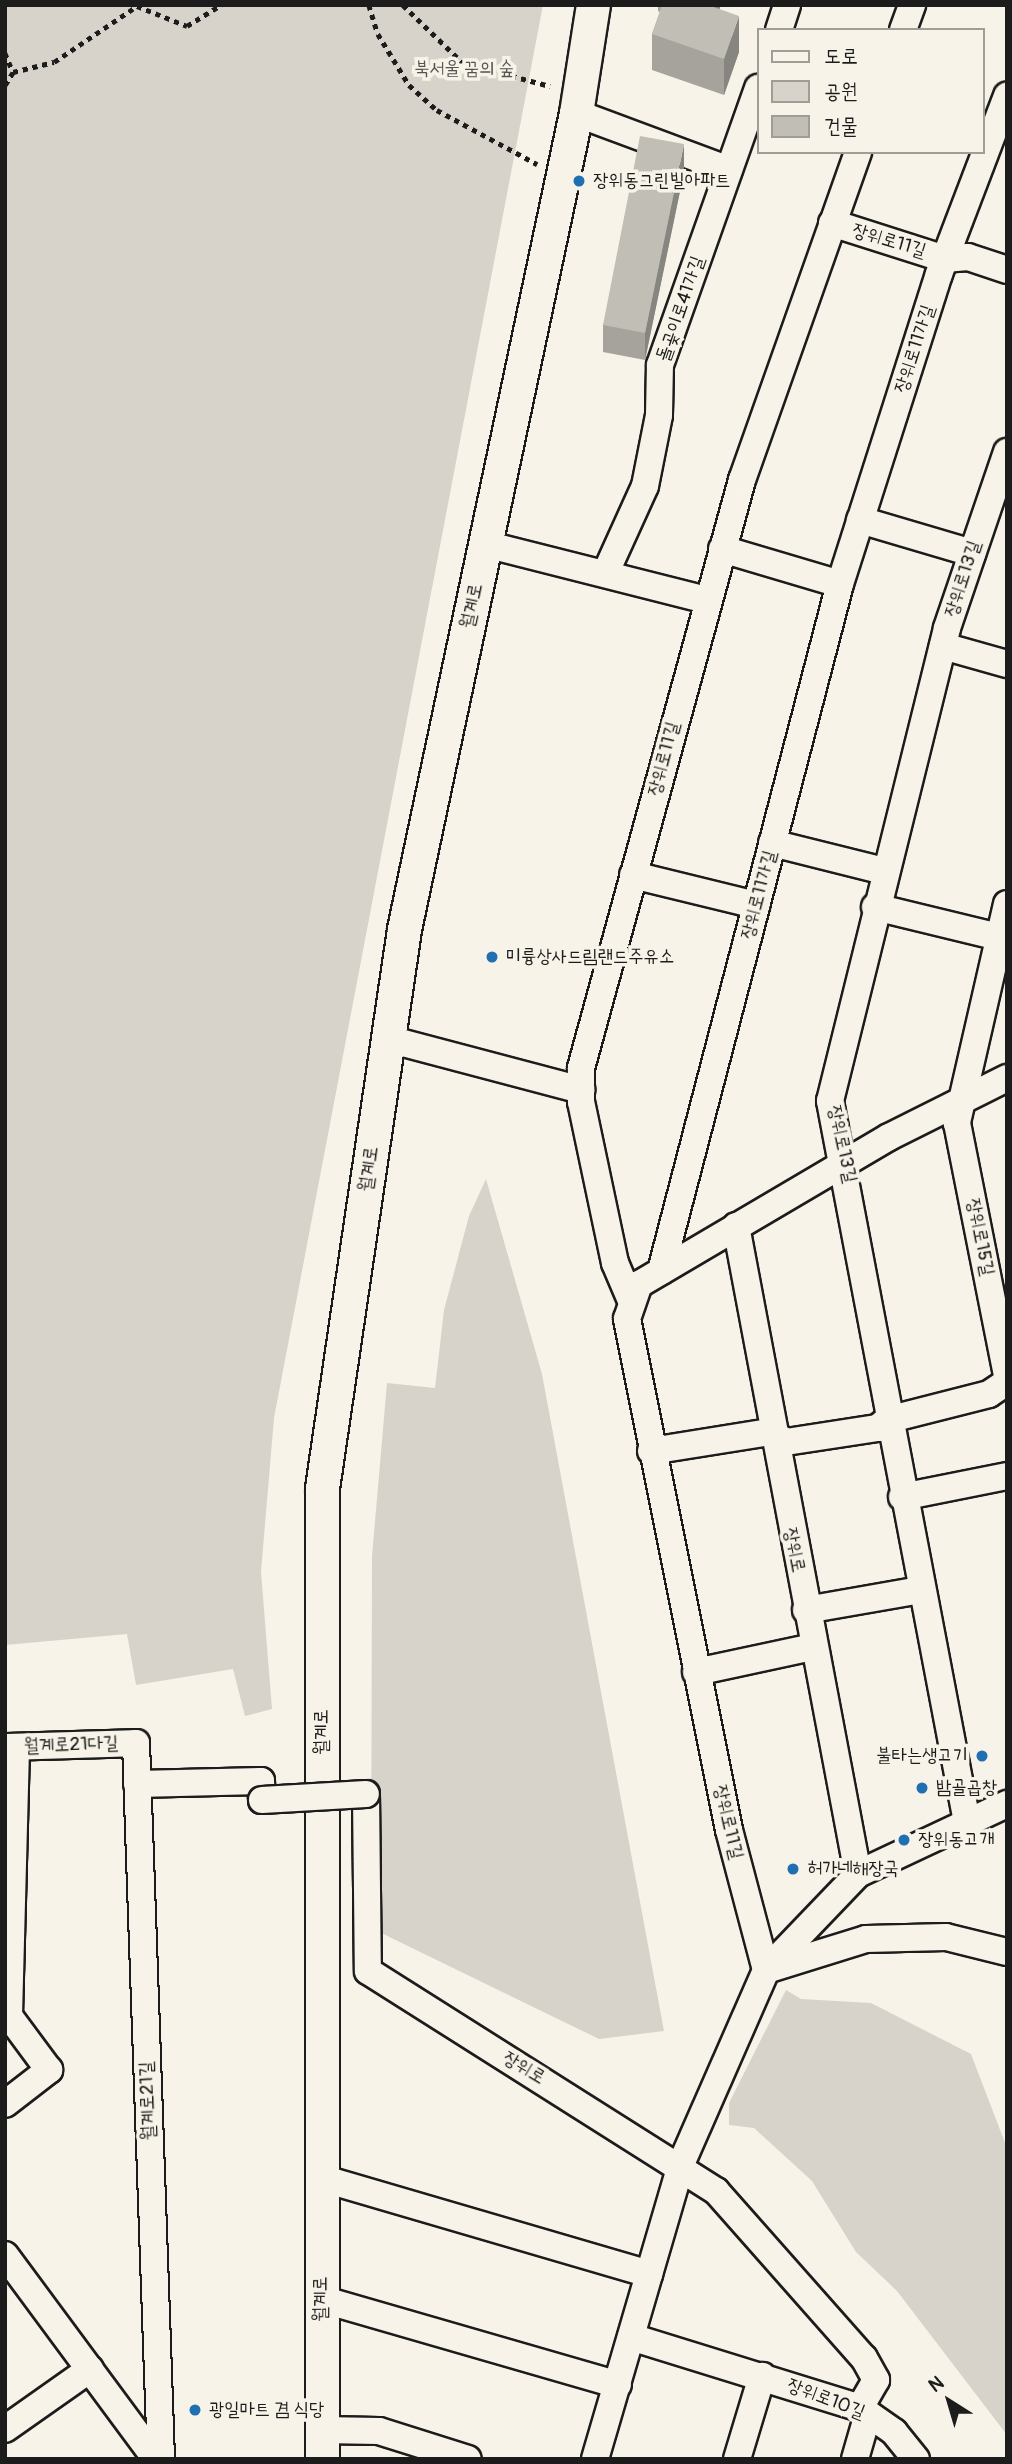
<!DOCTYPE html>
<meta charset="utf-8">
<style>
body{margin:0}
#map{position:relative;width:1012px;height:2464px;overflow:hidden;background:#f7f3e8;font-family:Pangolin,"Poor Story",sans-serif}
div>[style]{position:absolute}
.green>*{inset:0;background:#d7d3cb}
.path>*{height:4.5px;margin-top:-2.25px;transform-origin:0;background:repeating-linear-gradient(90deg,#1c1c1c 0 5px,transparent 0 10px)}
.roads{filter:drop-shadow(2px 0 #1c1c1c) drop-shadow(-2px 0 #1c1c1c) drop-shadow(0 2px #1c1c1c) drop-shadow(0 -2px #1c1c1c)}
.minor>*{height:26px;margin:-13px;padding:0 13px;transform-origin:13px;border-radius:13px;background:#f7f3e8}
.major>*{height:33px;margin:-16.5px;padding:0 16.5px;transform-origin:16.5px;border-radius:16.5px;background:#f7f3e8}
.bridges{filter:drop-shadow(2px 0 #1c1c1c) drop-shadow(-2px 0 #1c1c1c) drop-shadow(0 2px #1c1c1c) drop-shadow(0 -2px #1c1c1c)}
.minor-bridge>*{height:26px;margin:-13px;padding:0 13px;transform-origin:13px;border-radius:13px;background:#f7f3e8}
.wall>*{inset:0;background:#a5a39c}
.shaded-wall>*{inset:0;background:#86857f}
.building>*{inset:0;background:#c0beb5}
.dots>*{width:19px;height:19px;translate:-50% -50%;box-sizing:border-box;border:4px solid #f7f3e8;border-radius:50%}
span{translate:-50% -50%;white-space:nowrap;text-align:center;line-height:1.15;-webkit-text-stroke:7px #f7f3e8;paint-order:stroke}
.park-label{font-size:19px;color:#545351}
.poi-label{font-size:19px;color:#1c1c1c}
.left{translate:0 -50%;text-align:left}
.right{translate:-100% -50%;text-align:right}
.street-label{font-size:19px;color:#1c1c1c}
.frame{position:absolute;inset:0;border:7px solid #1c1c1c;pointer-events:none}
.legend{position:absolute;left:757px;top:28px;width:228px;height:126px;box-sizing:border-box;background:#f7f3e8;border:2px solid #9f9d96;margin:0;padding:9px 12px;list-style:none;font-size:21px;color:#1c1c1c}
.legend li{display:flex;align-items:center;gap:14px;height:35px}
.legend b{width:35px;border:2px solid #9f9d96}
.north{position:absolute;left:914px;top:2366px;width:70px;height:70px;-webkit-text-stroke:5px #f7f3e8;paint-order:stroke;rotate:323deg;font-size:19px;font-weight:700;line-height:28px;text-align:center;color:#1c1c1c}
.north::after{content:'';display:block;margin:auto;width:24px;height:32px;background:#1c1c1c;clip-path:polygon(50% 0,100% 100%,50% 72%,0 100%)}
</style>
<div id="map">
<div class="green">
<i style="clip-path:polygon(5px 5px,543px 5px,274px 1418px,261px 1572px,272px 1709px,245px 1716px,233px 1669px,136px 1685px,127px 1634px,5px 1645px)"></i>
<i style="clip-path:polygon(486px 1179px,542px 1374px,664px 2031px,599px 2039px,371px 1928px,372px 1556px,387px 1383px,435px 1388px,444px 1310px,469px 1216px)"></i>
<i style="clip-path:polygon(786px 1990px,801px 1999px,871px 2003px,971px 2054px,1007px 2148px,1007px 2435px,897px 2291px,856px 2252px,812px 2181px,754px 2128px,729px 2125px,729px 2103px)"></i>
</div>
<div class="path">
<i style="left:369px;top:5px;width:30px;rotate:73deg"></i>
<i style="left:378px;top:34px;width:60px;rotate:58.7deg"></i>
<i style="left:409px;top:85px;width:38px;rotate:42deg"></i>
<i style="left:437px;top:110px;width:114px;rotate:28.4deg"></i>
<i style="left:403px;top:5px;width:83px;rotate:44deg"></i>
<i style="left:463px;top:63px;width:90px;rotate:14.8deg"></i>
<i style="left:5px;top:53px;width:21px;rotate:67deg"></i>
<i style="left:5px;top:85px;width:15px;rotate:-58deg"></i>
<i style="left:13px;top:72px;width:42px;rotate:-13.7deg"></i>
<i style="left:54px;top:62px;width:100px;rotate:-34deg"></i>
<i style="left:137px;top:6px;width:54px;rotate:21.8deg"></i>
<i style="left:187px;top:26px;width:40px;rotate:-32deg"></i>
</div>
<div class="roads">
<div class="minor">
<i style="left:779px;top:30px;width:26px;rotate:-72deg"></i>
<i style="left:903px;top:30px;width:27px;rotate:-70deg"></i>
<i style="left:576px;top:113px;width:163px;rotate:20.4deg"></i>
<i style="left:832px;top:223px;width:119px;rotate:17.7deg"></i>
<i style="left:945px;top:259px;width:23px;rotate:-5deg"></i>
<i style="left:968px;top:257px;width:41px;rotate:18.4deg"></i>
<i style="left:860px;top:520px;width:117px;rotate:16.4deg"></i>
<i style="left:485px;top:544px;width:229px;rotate:14.2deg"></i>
<i style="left:722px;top:549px;width:123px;rotate:16.5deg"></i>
<i style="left:606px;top:572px;width:94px;rotate:-65.6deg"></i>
<i style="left:645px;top:486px;width:72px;rotate:-78.8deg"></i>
<i style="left:659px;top:415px;width:50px;rotate:-88.9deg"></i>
<i style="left:660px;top:365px;width:294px;rotate:-70.5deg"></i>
<i style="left:943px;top:646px;width:66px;rotate:15.7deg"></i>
<i style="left:772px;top:843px;width:115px;rotate:14deg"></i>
<i style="left:633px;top:875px;width:127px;rotate:13.7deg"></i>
<i style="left:1007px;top:904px;width:225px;rotate:102.9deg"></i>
<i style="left:957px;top:1123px;width:258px;rotate:78.8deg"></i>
<i style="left:875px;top:907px;width:136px;rotate:13.6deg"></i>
<i style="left:388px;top:1039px;width:200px;rotate:14.8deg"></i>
<i style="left:1007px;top:1078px;width:132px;rotate:153.4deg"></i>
<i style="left:889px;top:1137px;width:290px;rotate:149.5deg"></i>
<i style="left:639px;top:1284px;width:37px;rotate:109deg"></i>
<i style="left:627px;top:1319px;width:521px;rotate:78.71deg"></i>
<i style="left:729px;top:1830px;width:145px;rotate:75.2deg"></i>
<i style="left:766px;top:1970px;width:105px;rotate:-17.2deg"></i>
<i style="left:866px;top:1939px;width:80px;rotate:-1.4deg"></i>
<i style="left:946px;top:1937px;width:63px;rotate:13.8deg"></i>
<i style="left:736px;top:1226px;width:659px;rotate:79.34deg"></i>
<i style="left:661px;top:1271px;width:710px;rotate:-75.4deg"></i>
<i style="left:840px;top:584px;width:325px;rotate:-72.3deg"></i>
<i style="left:939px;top:274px;width:191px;rotate:-69.1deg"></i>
<i style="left:632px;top:1303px;width:43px;rotate:-113deg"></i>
<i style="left:615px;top:1263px;width:165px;rotate:-101.9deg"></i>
<i style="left:581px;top:1102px;width:34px;rotate:-90deg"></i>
<i style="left:581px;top:1068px;width:610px;rotate:-74.69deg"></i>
<i style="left:742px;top:480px;width:348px;rotate:-70.5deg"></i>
<i style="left:651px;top:1451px;width:121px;rotate:-9.1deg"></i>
<i style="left:770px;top:1432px;width:19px;rotate:32deg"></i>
<i style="left:786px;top:1442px;width:93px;rotate:-8.7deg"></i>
<i style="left:878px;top:1428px;width:12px;rotate:-42deg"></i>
<i style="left:887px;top:1420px;width:105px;rotate:-14.3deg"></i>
<i style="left:989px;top:1394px;width:22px;rotate:-34deg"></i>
<i style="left:902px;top:1497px;width:107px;rotate:-11.3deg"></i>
<i style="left:806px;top:1610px;width:117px;rotate:-9.9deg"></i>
<i style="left:696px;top:1672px;width:120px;rotate:-12.1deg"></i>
<i style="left:5px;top:1747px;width:131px;rotate:-1.7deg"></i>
<i style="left:136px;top:1743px;width:716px;rotate:88deg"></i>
<i style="left:137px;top:1784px;width:124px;rotate:-1.4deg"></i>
<i style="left:261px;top:1781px;width:19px;rotate:87deg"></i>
<i style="left:366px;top:1794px;width:177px;rotate:89.4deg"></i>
<i style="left:368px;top:1971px;width:412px;rotate:32.3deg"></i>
<i style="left:716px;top:2191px;width:223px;rotate:48.5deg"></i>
<i style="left:864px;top:2358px;width:25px;rotate:61deg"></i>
<i style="left:876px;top:2380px;width:32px;rotate:120deg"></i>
<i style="left:967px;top:1822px;width:734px;rotate:-100.76deg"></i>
<i style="left:830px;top:1101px;width:487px;rotate:-76.1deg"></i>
<i style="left:947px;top:628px;width:186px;rotate:-71.2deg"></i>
<i style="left:5px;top:2104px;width:56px;rotate:-37.7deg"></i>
<i style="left:49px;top:2070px;width:67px;rotate:-126.5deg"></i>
<i style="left:9px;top:2016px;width:269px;rotate:-88.5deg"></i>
<i style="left:321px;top:2178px;width:342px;rotate:16.3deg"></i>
<i style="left:5px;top:2255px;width:254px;rotate:53.5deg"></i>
<i style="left:321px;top:2299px;width:309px;rotate:16.1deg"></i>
<i style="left:631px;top:2337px;width:240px;rotate:17.2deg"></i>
<i style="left:860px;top:2408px;width:42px;rotate:35.2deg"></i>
<i style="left:894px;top:2432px;width:35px;rotate:51deg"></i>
<i style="left:5px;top:2429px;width:104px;rotate:-35.2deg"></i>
<i style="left:321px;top:2430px;width:58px;rotate:1deg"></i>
<i style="left:379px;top:2431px;width:93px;rotate:17.5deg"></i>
<i style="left:595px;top:2459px;width:307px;rotate:-73.7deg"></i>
<i style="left:681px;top:2164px;width:212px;rotate:-66.3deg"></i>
<i style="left:766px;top:1970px;width:133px;rotate:-46.2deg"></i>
<i style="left:858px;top:1874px;width:165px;rotate:-25.2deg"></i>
<i style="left:737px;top:2459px;width:87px;rotate:-73.2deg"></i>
<i style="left:855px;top:2459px;width:47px;rotate:-73.9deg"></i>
</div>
<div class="major">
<i style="left:322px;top:2459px;width:971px;rotate:-90deg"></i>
<i style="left:322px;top:1488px;width:565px;rotate:-81.65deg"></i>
<i style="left:404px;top:929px;width:834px;rotate:-78.1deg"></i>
<i style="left:576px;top:113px;width:109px;rotate:-81.1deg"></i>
</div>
</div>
<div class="bridges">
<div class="minor-bridge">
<i style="left:262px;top:1800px;width:104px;rotate:-3.3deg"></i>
</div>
</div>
<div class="wall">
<i style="clip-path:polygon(658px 5px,721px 5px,719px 9px,739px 52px,724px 95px,652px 70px,652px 34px,660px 12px,658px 11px)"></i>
<i style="clip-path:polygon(684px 172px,645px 360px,603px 352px,603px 325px)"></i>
</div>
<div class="shaded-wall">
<i style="clip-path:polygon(708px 5px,721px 5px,708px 41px)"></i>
<i style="clip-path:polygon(739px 16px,739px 52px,724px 95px,724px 59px)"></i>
<i style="clip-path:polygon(684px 144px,684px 172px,645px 360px,645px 333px)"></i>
</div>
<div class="building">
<i style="clip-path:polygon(662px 5px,708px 5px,739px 16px,724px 59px,652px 34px)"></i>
<i style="clip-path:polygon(640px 136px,684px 144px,645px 333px,603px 325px)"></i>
</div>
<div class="dots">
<i style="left:579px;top:181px;background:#1f6fb2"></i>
<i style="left:492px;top:957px;background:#1f6fb2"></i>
<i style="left:982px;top:1756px;background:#1f6fb2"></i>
<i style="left:922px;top:1788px;background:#1f6fb2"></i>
<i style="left:904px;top:1840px;background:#1f6fb2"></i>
<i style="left:793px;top:1869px;background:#1f6fb2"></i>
<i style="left:195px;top:2410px;background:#1f6fb2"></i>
</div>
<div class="park-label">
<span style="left:464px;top:69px">북서울 꿈의 숲</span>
</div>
<div class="poi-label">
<span class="left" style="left:593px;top:181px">장위동그린빌아파트</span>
<span class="left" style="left:506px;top:957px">미륭상사드림랜드주유소</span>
<span class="right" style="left:968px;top:1756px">불타는생고기</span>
<span class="left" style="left:936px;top:1788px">밤골곱창</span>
<span class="left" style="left:918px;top:1840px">장위동고개</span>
<span class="left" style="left:807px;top:1869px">허가네해장국</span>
<span class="left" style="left:209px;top:2410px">광일마트 겸 식당</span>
</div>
<div class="street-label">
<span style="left:889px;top:241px;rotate:17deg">장위로11길</span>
<span style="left:681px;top:309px;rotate:-71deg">돌곶이로41가길</span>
<span style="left:915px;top:349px;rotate:-72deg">장위로11가길</span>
<span style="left:963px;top:579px;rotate:-72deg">장위로13길</span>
<span style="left:472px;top:606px;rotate:-78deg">월계로</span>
<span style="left:664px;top:759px;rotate:-75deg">장위로11길</span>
<span style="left:759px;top:895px;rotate:-75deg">장위로11가길</span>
<span style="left:842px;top:1144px;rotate:78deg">장위로13길</span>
<span style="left:369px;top:1169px;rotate:-82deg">월계로</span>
<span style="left:980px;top:1237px;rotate:79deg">장위로15길</span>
<span style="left:794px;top:1550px;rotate:79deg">장위로</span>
<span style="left:322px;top:1732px;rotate:-90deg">월계로</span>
<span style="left:71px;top:1745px;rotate:-2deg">월계로21다길</span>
<span style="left:728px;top:1822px;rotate:77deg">장위로11길</span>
<span style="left:524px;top:2068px;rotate:31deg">장위로</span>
<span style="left:148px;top:2101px;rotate:-92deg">월계로21길</span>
<span style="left:321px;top:2299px;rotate:-90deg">월계로</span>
<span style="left:826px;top:2399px;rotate:21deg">장위로10길</span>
</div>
<div class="frame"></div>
<ul class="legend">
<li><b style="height:9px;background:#f7f3e8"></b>도로</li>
<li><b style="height:19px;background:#d7d3cb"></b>공원</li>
<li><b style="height:19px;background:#c0beb5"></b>건물</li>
</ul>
<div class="north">N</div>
</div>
